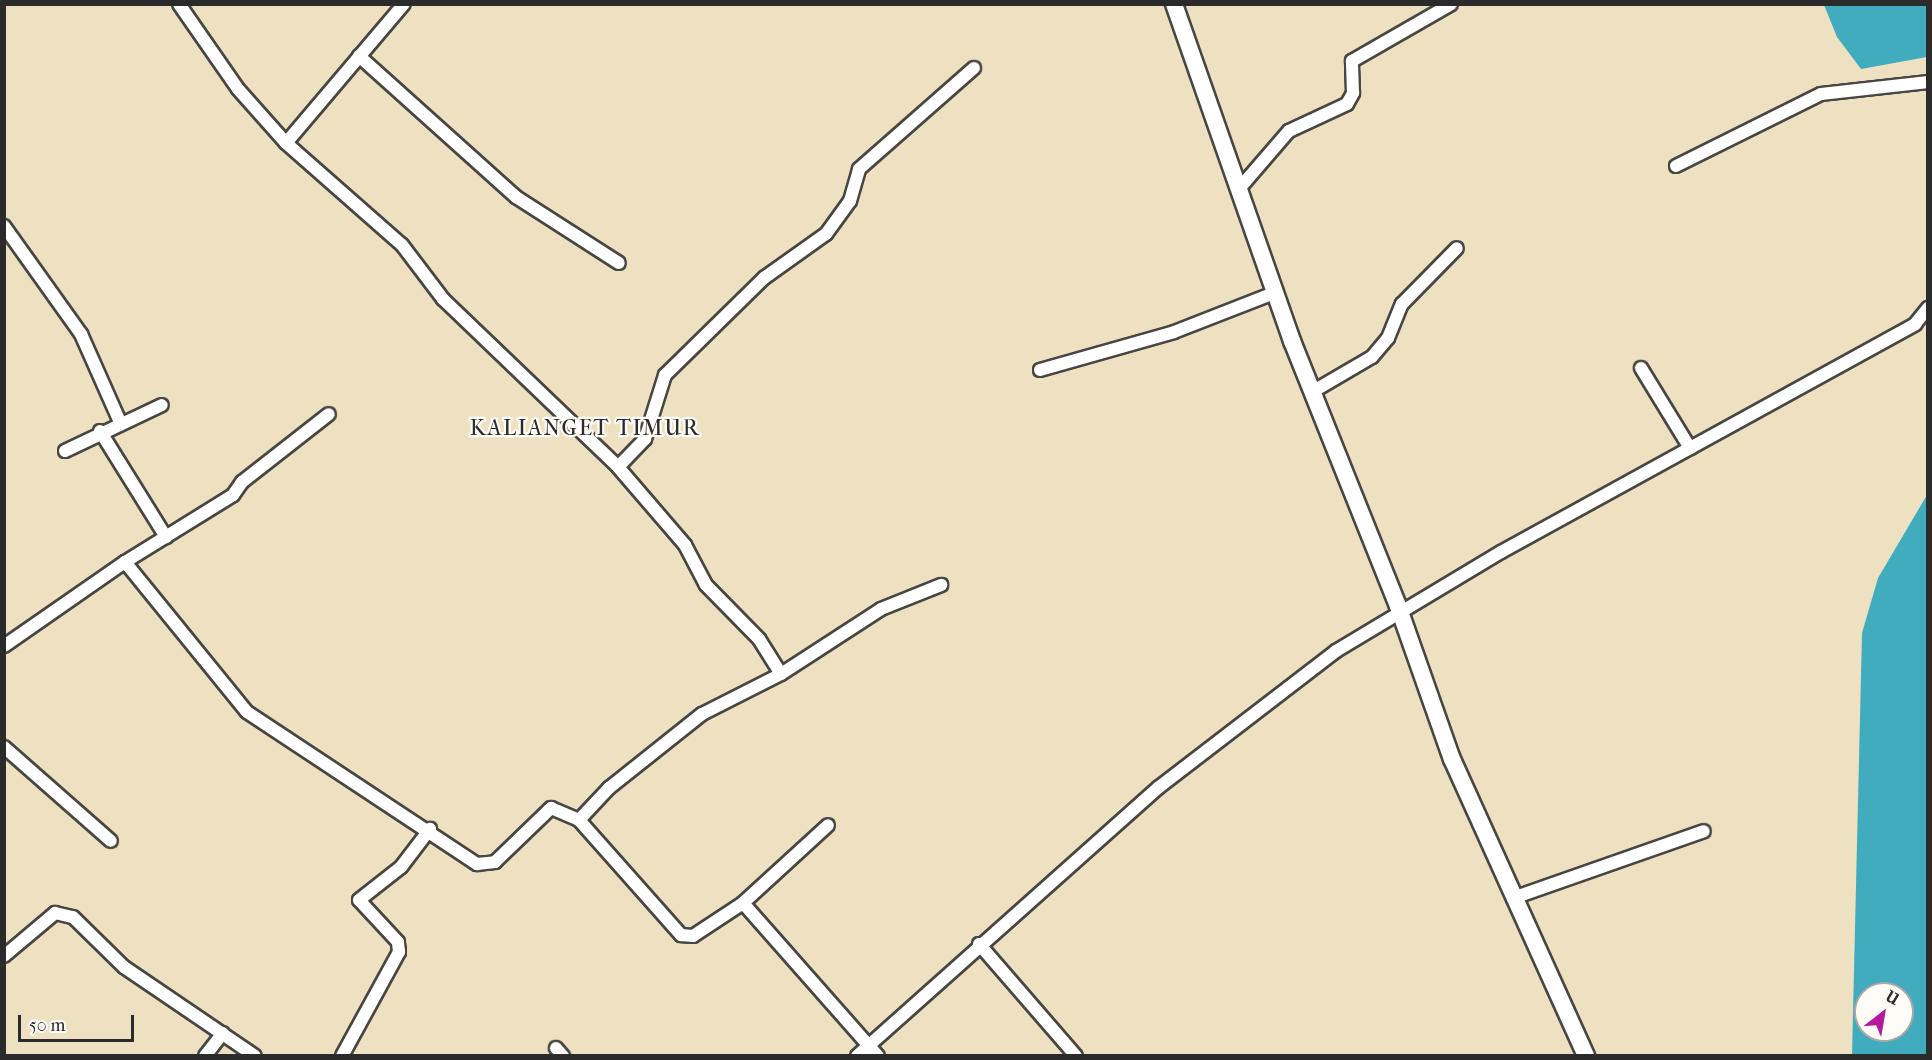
<!DOCTYPE html>
<style>
body{margin:0}
#map{position:relative;width:1932px;height:1060px;overflow:hidden;background:#ede1c1;font-family:"IM FELL French Canon",serif}
div>[style]{position:absolute}
.water>*{inset:0;background:#40acbe}
.roads{filter:drop-shadow(2px 0 #484642) drop-shadow(-2px 0 #484642) drop-shadow(0 2px #484642) drop-shadow(0 -2px #484642)}
.street>*{height:12px;margin:-6px;padding:0 6px;transform-origin:6px;border-radius:6px;background:#fff}
.secondary>*{height:16px;margin:-8px;padding:0 8px;transform-origin:8px;border-radius:8px;background:#fff}
span{translate:-50% -50%;white-space:nowrap;text-align:center;line-height:1.15;-webkit-text-stroke:4.5px #fdfcf7;paint-order:stroke}
.quarter-label{font-size:22px;color:#2b2b2b;letter-spacing:1.5px}
.frame{position:absolute;inset:0;border:6px solid #2b2b2b;pointer-events:none}
.north{position:absolute;left:1854px;top:982px;width:60px;height:60px;box-sizing:border-box;background:#fdfcf7;border:2px solid #a9a8a5;border-radius:50%;rotate:31deg;font-size:16px;font-weight:700;line-height:24px;text-align:center;color:#2b2b2b}
.north::after{content:'';display:block;margin:auto;width:21px;height:27px;background:#b5179e;clip-path:polygon(50% 0,100% 100%,50% 72%,0 100%)}
.scale{position:absolute;left:18px;top:1015px;width:116px;height:27px;box-sizing:border-box;border:3px solid #2b2b2b;border-top:0;padding-left:8px;font-size:18px;line-height:21px;white-space:nowrap;color:#2b2b2b;-webkit-text-stroke:4px #fdfcf7;paint-order:stroke}
</style>
<div id="map">
<div class="water">
<i style="clip-path:polygon(1824px 5px,1927px 5px,1927px 57px,1861px 69px,1837px 37px)"></i>
<i style="clip-path:polygon(evenodd,1927px 495px,1927px 1055px,1852px 1055px,1862px 633px,1878px 578px,1927px 495px,1866px 994px,1902px 994px,1902px 1030px,1866px 1030px,1866px 994px)"></i>
</div>
<div class="roads">
<div class="street">
<i style="left:179px;top:4px;width:103px;rotate:55.2deg"></i>
<i style="left:238px;top:89px;width:72px;rotate:48.4deg"></i>
<i style="left:286px;top:143px;width:154px;rotate:41.3deg"></i>
<i style="left:402px;top:245px;width:68px;rotate:52.8deg"></i>
<i style="left:443px;top:299px;width:243px;rotate:43.8deg"></i>
<i style="left:618px;top:467px;width:103px;rotate:49.3deg"></i>
<i style="left:685px;top:545px;width:45px;rotate:62.3deg"></i>
<i style="left:706px;top:585px;width:76px;rotate:45.5deg"></i>
<i style="left:759px;top:639px;width:41px;rotate:57.8deg"></i>
<i style="left:781px;top:674px;width:89px;rotate:153.1deg"></i>
<i style="left:702px;top:714px;width:119px;rotate:141.5deg"></i>
<i style="left:609px;top:788px;width:44px;rotate:133.2deg"></i>
<i style="left:579px;top:820px;width:154px;rotate:48.4deg"></i>
<i style="left:681px;top:935px;width:12px;rotate:5deg"></i>
<i style="left:693px;top:936px;width:60px;rotate:-33.4deg"></i>
<i style="left:743px;top:903px;width:115px;rotate:-42.5deg"></i>
<i style="left:359px;top:56px;width:211px;rotate:41.9deg"></i>
<i style="left:516px;top:197px;width:122px;rotate:32.7deg"></i>
<i style="left:286px;top:143px;width:182px;rotate:-49.7deg"></i>
<i style="left:1676px;top:166px;width:162px;rotate:-26.4deg"></i>
<i style="left:1821px;top:94px;width:108px;rotate:-6.4deg"></i>
<i style="left:1238px;top:190px;width:78px;rotate:-49.2deg"></i>
<i style="left:1289px;top:131px;width:64px;rotate:-25deg"></i>
<i style="left:1347px;top:104px;width:13px;rotate:-61deg"></i>
<i style="left:1353px;top:93px;width:32px;rotate:-92deg"></i>
<i style="left:1352px;top:61px;width:114px;rotate:-29.9deg"></i>
<i style="left:4px;top:226px;width:133px;rotate:54.5deg"></i>
<i style="left:81px;top:334px;width:96px;rotate:66.1deg"></i>
<i style="left:1641px;top:368px;width:94px;rotate:58.5deg"></i>
<i style="left:1040px;top:370px;width:139px;rotate:-15.8deg"></i>
<i style="left:1174px;top:332px;width:107px;rotate:-21.3deg"></i>
<i style="left:1312px;top:392px;width:69px;rotate:-30.3deg"></i>
<i style="left:1372px;top:357px;width:25px;rotate:-50deg"></i>
<i style="left:1388px;top:338px;width:37px;rotate:-68deg"></i>
<i style="left:1402px;top:304px;width:78px;rotate:-45.5deg"></i>
<i style="left:100px;top:431px;width:125px;rotate:58.1deg"></i>
<i style="left:65px;top:451px;width:107px;rotate:-25.4deg"></i>
<i style="left:618px;top:467px;width:39px;rotate:-46deg"></i>
<i style="left:645px;top:439px;width:67px;rotate:-72.6deg"></i>
<i style="left:665px;top:375px;width:139px;rotate:-44.4deg"></i>
<i style="left:764px;top:278px;width:76px;rotate:-35.4deg"></i>
<i style="left:826px;top:234px;width:41px;rotate:-54deg"></i>
<i style="left:850px;top:201px;width:33px;rotate:-74deg"></i>
<i style="left:859px;top:169px;width:153px;rotate:-41.3deg"></i>
<i style="left:125px;top:562px;width:193px;rotate:50.9deg"></i>
<i style="left:247px;top:712px;width:276px;rotate:33.5deg"></i>
<i style="left:477px;top:864px;width:18px;rotate:-6deg"></i>
<i style="left:495px;top:862px;width:78px;rotate:-44deg"></i>
<i style="left:551px;top:808px;width:30px;rotate:23deg"></i>
<i style="left:4px;top:646px;width:147px;rotate:-34.8deg"></i>
<i style="left:125px;top:562px;width:127px;rotate:-31.8deg"></i>
<i style="left:233px;top:495px;width:16px;rotate:-55deg"></i>
<i style="left:242px;top:482px;width:110px;rotate:-38deg"></i>
<i style="left:781px;top:674px;width:119px;rotate:-33deg"></i>
<i style="left:881px;top:609px;width:65px;rotate:-21.8deg"></i>
<i style="left:4px;top:747px;width:142px;rotate:41.3deg"></i>
<i style="left:1513px;top:898px;width:202px;rotate:-19.3deg"></i>
<i style="left:743px;top:903px;width:204px;rotate:48.6deg"></i>
<i style="left:979px;top:944px;width:148px;rotate:49.1deg"></i>
<i style="left:4px;top:956px;width:67px;rotate:-40.1deg"></i>
<i style="left:55px;top:913px;width:18px;rotate:13deg"></i>
<i style="left:73px;top:917px;width:71px;rotate:44.4deg"></i>
<i style="left:124px;top:967px;width:158px;rotate:34.2deg"></i>
<i style="left:556px;top:1048px;width:11px;rotate:49deg"></i>
<i style="left:205px;top:1056px;width:29px;rotate:-52deg"></i>
<i style="left:342px;top:1056px;width:119px;rotate:-61.3deg"></i>
<i style="left:399px;top:952px;width:10px;rotate:-96deg"></i>
<i style="left:398px;top:942px;width:57px;rotate:-132.9deg"></i>
<i style="left:359px;top:900px;width:53px;rotate:-38.2deg"></i>
<i style="left:401px;top:867px;width:48px;rotate:-52.7deg"></i>
<i style="left:857px;top:1056px;width:404px;rotate:-41.7deg"></i>
<i style="left:1159px;top:787px;width:223px;rotate:-37.5deg"></i>
<i style="left:1336px;top:651px;width:192px;rotate:-31deg"></i>
<i style="left:1501px;top:552px;width:473px;rotate:-28.8deg"></i>
<i style="left:1915px;top:324px;width:21px;rotate:-51deg"></i>
</div>
<div class="secondary">
<i style="left:1174px;top:4px;width:357px;rotate:70.7deg"></i>
<i style="left:1292px;top:341px;width:285px;rotate:68.2deg"></i>
<i style="left:1398px;top:606px;width:162px;rotate:70.6deg"></i>
<i style="left:1452px;top:759px;width:326px;rotate:65.7deg"></i>
</div>
</div>
<div class="quarter-label">
<span style="left:585px;top:429px">KALIANGET TIMUR</span>
</div>
<div class="frame"></div>
<div class="north">U</div>
<div class="scale">50 m</div>
</div>
